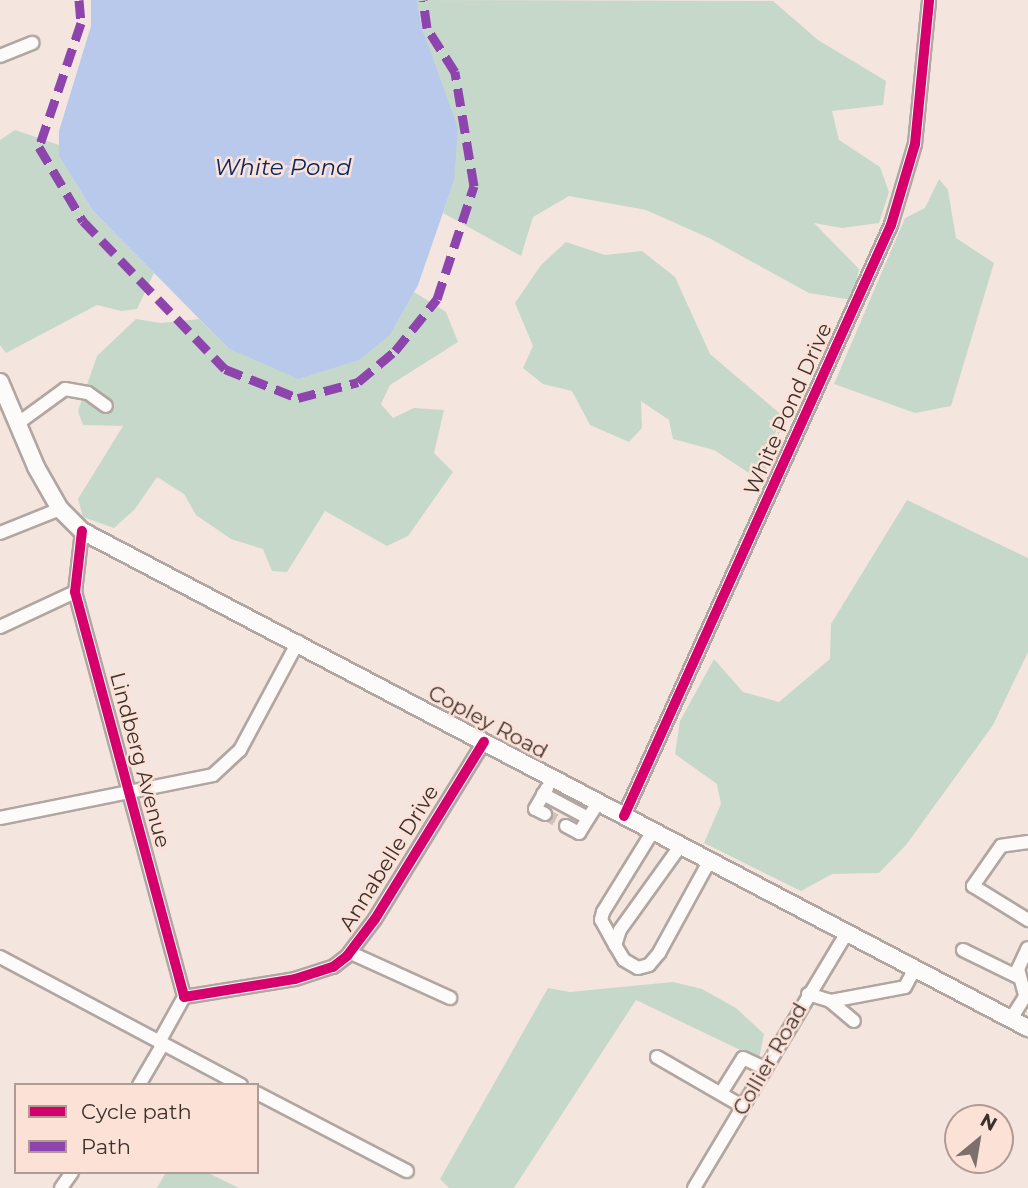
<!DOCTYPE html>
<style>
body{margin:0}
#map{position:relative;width:1028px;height:1188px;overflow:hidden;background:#f4e5df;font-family:Montserrat,sans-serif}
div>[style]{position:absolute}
.green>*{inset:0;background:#c6d8ca}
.water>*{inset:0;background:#b8c9ec}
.minor-tunnel>*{height:12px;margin-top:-6px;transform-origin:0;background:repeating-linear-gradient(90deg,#cfc1bb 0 12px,transparent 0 18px)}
.roads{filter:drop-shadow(2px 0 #b1a6a1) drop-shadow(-2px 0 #b1a6a1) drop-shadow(0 2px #b1a6a1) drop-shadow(0 -2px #b1a6a1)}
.minor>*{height:12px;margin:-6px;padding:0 6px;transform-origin:6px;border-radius:6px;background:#fdfbfa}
.major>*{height:16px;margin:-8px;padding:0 8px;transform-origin:8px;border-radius:8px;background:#fdfbfa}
.quiet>*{height:9px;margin-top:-4.5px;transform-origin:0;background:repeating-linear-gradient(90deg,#8e44ad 0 18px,transparent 0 27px)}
.cycleway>*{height:10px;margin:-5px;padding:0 5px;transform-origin:5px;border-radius:5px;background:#d6006c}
span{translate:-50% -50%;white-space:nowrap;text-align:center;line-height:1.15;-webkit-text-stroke:5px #fce1d7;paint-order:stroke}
.street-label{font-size:21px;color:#3b312d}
.water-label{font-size:23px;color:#062964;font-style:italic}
.legend{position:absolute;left:14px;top:1083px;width:245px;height:91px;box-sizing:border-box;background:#fce1d7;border:2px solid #af9b93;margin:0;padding:9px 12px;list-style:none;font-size:21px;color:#3b312d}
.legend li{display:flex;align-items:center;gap:14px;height:35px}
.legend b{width:35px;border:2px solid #af9b93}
.north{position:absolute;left:944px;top:1104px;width:70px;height:70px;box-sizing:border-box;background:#fce1d7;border:2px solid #af9b93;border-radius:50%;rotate:30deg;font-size:19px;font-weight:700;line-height:28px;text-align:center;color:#3b312d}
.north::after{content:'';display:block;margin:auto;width:24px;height:32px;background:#7c706b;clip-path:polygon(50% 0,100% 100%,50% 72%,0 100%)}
</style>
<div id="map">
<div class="green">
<i style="clip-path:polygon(417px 0,773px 1px,818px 40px,886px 81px,883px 105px,832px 111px,839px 140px,880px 167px,889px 192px,879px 223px,842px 228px,814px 223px,859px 269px,852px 300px,809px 293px,709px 238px,646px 210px,569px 196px,533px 217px,521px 256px,443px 213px,454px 181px)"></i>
<i style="clip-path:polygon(15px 130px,59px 145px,59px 156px,93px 211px,154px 273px,137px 309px,121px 311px,97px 305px,6px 353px,0 345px,0 140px)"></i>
<i style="clip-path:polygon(939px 179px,948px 190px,956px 238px,994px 263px,951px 406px,915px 413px,834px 384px,905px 218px,925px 208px)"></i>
<i style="clip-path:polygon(566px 242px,605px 255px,642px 251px,675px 277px,710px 354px,785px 418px,761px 481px,714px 450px,673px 439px,669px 420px,641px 401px,642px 428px,629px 442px,590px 425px,572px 391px,543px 384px,523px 368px,533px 346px,515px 303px,541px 265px)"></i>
<i style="clip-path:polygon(414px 292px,446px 312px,458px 342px,390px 385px,381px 404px,393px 418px,414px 408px,444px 410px,434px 453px,453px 472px,408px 536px,387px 546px,325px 511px,287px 572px,272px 571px,263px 549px,231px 539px,196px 515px,184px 494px,157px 477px,135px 509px,114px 528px,83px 517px,78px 499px,123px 426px,83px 425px,78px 411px,97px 356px,136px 319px,161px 323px,199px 319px,228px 348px,390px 335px)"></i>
<i style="clip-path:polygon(907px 500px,1028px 558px,1028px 652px,993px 725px,906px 845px,879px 873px,832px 874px,801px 891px,704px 843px,721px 804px,717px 784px,675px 754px,680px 721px,714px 659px,743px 692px,779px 702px,830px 659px,831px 624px)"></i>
<i style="clip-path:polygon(673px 982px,702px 989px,736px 1008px,764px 1034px,759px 1059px,636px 1000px,514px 1188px,449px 1188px,440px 1179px,548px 988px,570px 992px)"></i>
<i style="clip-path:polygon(166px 1172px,206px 1172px,239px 1188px,157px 1188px)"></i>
</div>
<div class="water">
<i style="clip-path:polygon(91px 0,417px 0,422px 28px,458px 128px,454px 181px,418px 285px,390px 335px,359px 360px,298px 379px,228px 348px,93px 211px,59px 156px,59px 131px,91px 26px)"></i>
</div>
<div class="minor-tunnel">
<i style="left:545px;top:814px;width:24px;rotate:30deg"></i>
</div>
<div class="roads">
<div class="minor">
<i style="left:0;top:56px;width:35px;rotate:-22deg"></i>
<i style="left:17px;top:424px;width:59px;rotate:-36.1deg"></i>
<i style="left:65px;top:389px;width:23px;rotate:10deg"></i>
<i style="left:88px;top:393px;width:22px;rotate:36deg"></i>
<i style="left:82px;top:531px;width:61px;rotate:96.5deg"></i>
<i style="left:75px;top:592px;width:419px;rotate:74.9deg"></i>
<i style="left:0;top:533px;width:65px;rotate:-21.8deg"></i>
<i style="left:0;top:627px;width:83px;rotate:-25deg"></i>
<i style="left:543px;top:794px;width:51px;rotate:28.1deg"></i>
<i style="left:545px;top:814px;width:11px;rotate:-153deg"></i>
<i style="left:535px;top:809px;width:24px;rotate:-60deg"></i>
<i style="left:624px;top:816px;width:649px;rotate:-65.69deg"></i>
<i style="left:891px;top:225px;width:84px;rotate:-73.5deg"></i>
<i style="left:915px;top:144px;width:145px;rotate:-84.4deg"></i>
<i style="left:0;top:818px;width:217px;rotate:-11.4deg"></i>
<i style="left:213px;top:775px;width:37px;rotate:-43deg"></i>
<i style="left:240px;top:750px;width:123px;rotate:-61.8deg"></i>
<i style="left:566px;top:826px;width:15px;rotate:28deg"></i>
<i style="left:579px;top:833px;width:36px;rotate:-58deg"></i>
<i style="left:1028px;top:842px;width:27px;rotate:172deg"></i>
<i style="left:1001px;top:846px;width:49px;rotate:125deg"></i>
<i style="left:973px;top:886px;width:65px;rotate:31.7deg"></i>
<i style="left:681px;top:845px;width:105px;rotate:125.7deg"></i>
<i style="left:620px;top:930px;width:16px;rotate:108deg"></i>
<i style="left:615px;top:945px;width:17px;rotate:59deg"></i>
<i style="left:624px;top:960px;width:16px;rotate:30deg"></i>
<i style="left:638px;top:968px;width:11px;rotate:-15deg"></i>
<i style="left:649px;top:965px;width:16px;rotate:-50deg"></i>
<i style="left:659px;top:953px;width:106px;rotate:-61.3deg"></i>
<i style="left:615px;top:945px;width:29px;rotate:-119deg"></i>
<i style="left:601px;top:920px;width:8px;rotate:-76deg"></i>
<i style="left:603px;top:912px;width:95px;rotate:-58.3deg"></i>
<i style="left:963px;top:950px;width:61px;rotate:26.1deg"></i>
<i style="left:351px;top:953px;width:109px;rotate:24.4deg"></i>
<i style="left:0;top:957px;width:273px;rotate:28deg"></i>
<i style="left:808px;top:994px;width:24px;rotate:17deg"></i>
<i style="left:831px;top:1001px;width:75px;rotate:-10.7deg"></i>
<i style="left:905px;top:987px;width:21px;rotate:-62deg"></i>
<i style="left:1025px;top:995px;width:27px;rotate:-105deg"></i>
<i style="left:1018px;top:969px;width:23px;rotate:-65deg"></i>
<i style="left:184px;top:997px;width:112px;rotate:-9.2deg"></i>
<i style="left:295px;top:979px;width:40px;rotate:-18deg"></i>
<i style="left:333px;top:967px;width:18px;rotate:-38deg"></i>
<i style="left:347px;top:956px;width:46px;rotate:-52.9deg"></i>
<i style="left:375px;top:919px;width:208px;rotate:-58.4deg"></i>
<i style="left:830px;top:1001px;width:31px;rotate:40deg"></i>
<i style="left:1011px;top:1019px;width:32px;rotate:-58deg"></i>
<i style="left:159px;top:1042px;width:51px;rotate:-60.9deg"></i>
<i style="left:657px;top:1057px;width:98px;rotate:30deg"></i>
<i style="left:139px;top:1085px;width:48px;rotate:-59.7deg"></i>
<i style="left:257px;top:1093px;width:169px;rotate:27.5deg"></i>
<i style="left:721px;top:1093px;width:41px;rotate:-57.8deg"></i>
<i style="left:743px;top:1058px;width:23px;rotate:25deg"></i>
<i style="left:61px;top:1188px;width:19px;rotate:-55deg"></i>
<i style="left:694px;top:1188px;width:298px;rotate:-59.1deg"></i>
</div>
<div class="major">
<i style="left:0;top:382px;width:92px;rotate:67deg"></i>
<i style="left:36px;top:467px;width:48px;rotate:60.3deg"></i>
<i style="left:60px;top:509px;width:31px;rotate:45deg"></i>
<i style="left:82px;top:531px;width:1069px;rotate:27.72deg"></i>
</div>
</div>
<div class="quiet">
<i style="left:79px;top:0;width:23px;rotate:85deg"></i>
<i style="left:81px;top:23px;width:131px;rotate:108.7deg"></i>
<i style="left:39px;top:147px;width:86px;rotate:59.3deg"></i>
<i style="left:83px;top:221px;width:205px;rotate:46.2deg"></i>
<i style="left:225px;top:369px;width:79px;rotate:21.7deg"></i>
<i style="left:298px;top:398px;width:62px;rotate:-14.9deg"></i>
<i style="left:358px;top:382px;width:48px;rotate:-40deg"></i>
<i style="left:395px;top:351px;width:67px;rotate:-51.1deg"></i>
<i style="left:437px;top:299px;width:119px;rotate:-71.9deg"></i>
<i style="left:474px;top:186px;width:116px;rotate:-99.5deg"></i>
<i style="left:455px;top:72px;width:52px;rotate:-122.5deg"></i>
<i style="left:427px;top:28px;width:28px;rotate:-98deg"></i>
</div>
<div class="cycleway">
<i style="left:82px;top:531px;width:61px;rotate:96.5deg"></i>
<i style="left:75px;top:592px;width:419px;rotate:74.9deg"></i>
<i style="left:184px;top:997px;width:112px;rotate:-9.2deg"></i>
<i style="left:295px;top:979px;width:40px;rotate:-18deg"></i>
<i style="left:333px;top:967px;width:18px;rotate:-38deg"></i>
<i style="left:347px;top:956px;width:46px;rotate:-52.9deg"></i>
<i style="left:375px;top:919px;width:208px;rotate:-58.4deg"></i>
<i style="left:624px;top:816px;width:649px;rotate:-65.69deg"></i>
<i style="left:891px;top:225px;width:84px;rotate:-73.5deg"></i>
<i style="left:915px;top:144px;width:145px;rotate:-84.4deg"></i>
</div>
<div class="street-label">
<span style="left:788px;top:409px;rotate:-66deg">White Pond Drive</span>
<span style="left:488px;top:722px;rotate:28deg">Copley Road</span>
<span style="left:140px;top:760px;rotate:75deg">Lindberg Avenue</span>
<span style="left:389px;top:858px;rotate:-58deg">Annabelle Drive</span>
<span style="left:770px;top:1059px;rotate:-60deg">Collier Road</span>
</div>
<div class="water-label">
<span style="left:283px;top:167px">White Pond</span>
</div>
<ul class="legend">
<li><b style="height:9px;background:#d6006c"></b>Cycle path</li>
<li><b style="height:9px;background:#8e44ad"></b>Path</li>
</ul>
<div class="north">N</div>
</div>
